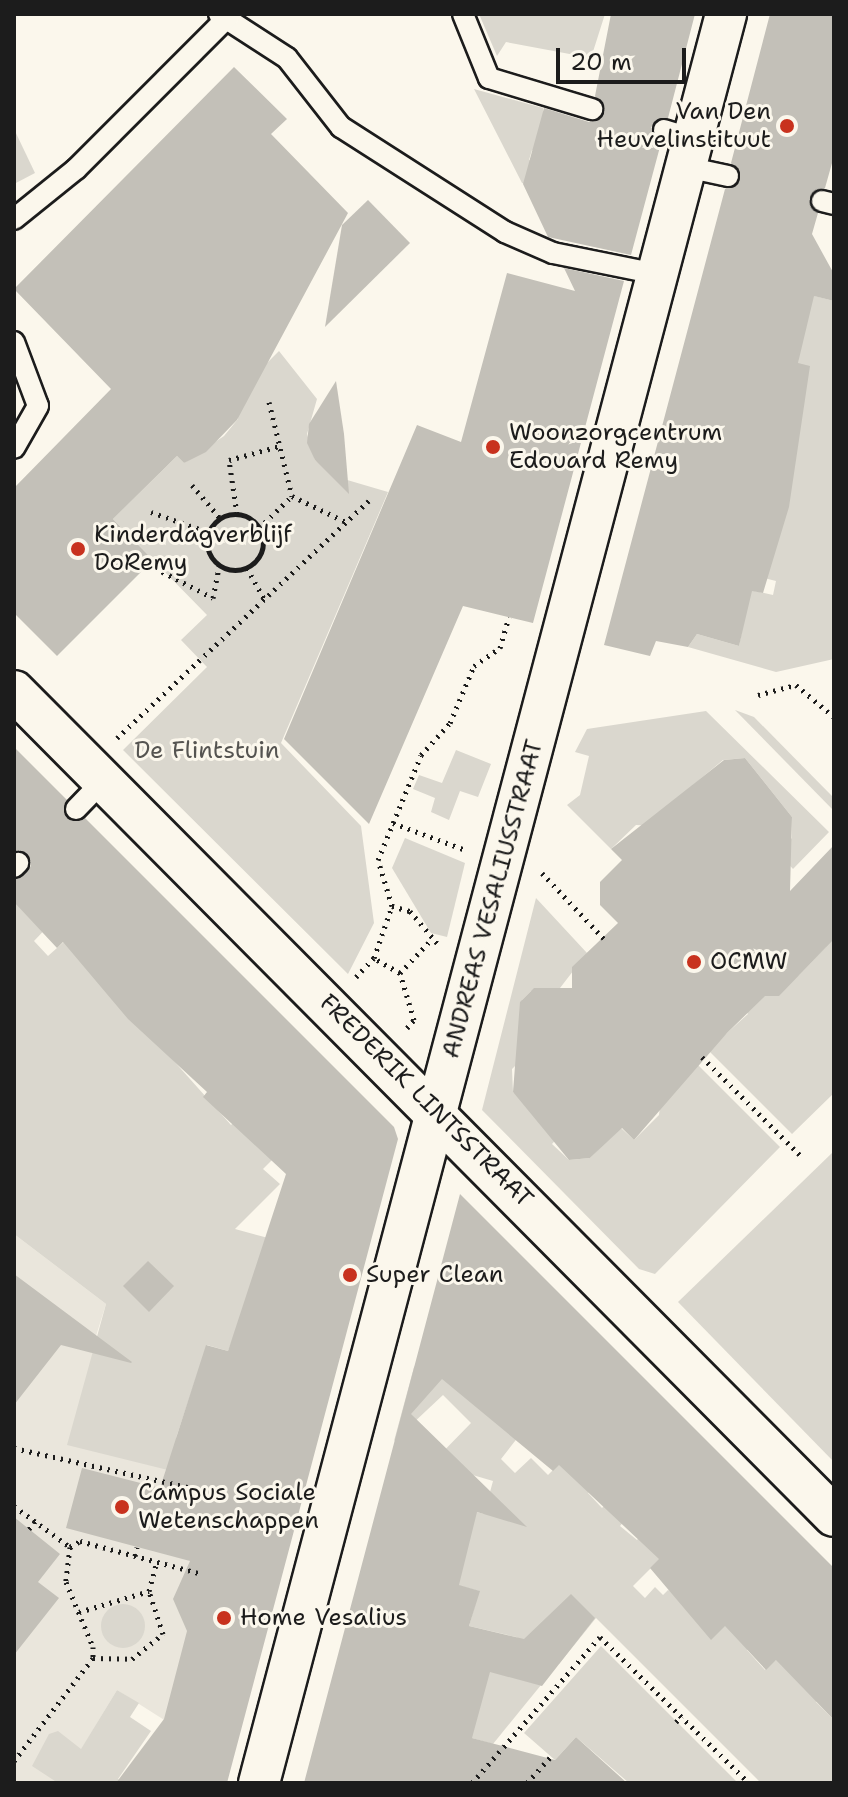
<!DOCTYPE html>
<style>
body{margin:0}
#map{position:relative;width:848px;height:1797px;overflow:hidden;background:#fbf7ec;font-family:"Shantell Sans",sans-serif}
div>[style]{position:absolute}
.built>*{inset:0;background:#eae6dc}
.green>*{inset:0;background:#dad7ce}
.round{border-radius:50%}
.building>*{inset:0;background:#c3c0b8}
.path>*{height:5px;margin-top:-2.5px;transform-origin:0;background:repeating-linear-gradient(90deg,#1c1c1c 0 2px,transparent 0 8px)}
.path>.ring{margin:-2.5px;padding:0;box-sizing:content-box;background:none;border:5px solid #1c1c1c;border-radius:50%}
.roads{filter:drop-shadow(2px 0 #1c1c1c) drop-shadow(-2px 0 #1c1c1c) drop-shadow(0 2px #1c1c1c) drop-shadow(0 -2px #1c1c1c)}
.service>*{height:20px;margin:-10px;padding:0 10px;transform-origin:10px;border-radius:10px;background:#fbf7ec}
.minor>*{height:40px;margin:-20px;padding:0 20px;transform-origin:20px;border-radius:20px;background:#fbf7ec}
.dots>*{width:22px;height:22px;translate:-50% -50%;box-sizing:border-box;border:4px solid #fbf7ec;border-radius:50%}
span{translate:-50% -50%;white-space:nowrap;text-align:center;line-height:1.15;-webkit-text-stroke:6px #fbf7ec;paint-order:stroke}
.poi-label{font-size:24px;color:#1c1c1c}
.right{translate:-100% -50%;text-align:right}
.left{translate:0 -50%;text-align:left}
.park-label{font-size:24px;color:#555451}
.street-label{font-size:24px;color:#1c1c1c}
.frame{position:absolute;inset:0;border:16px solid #1c1c1c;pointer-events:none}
.scale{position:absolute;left:556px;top:48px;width:130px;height:36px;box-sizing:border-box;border:4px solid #1c1c1c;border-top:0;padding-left:10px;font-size:24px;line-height:28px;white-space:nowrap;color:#1c1c1c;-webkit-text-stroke:6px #fbf7ec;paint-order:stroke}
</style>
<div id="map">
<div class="built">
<i style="clip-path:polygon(14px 1234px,106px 1304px,91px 1352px,226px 1485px,232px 1763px,117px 1690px,61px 1783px,14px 1783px)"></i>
</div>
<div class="green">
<i style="clip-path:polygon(479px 14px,605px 14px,591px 58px,506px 42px,497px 56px)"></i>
<i style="clip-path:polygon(474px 89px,543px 108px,547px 153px,532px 150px,529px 160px,555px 167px,568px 196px,522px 183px)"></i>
<i style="clip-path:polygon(14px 129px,35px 173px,14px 184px)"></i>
<i style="clip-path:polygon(803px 293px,834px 301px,834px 659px,776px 672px,688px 647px,697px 634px,739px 646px,750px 590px,773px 595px,776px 581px,752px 575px,798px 363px)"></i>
<i style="clip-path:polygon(279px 351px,317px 399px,307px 434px,315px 460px,337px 477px,388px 492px,281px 743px,361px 826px,374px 923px,348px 974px,123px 750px,207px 667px,181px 640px,207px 615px,113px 519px,177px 456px,184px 463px,224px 436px,238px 419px,239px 391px)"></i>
<i style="clip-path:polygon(735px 710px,754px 717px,834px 798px,834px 811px)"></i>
<i style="clip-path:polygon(706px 711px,829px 832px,793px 869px,778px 852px,792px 838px,792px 817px,745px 758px,723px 760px,663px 810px,659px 826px,636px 825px,611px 849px,567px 805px,580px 795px,589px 756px,575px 752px,587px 729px)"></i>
<i style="clip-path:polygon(456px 750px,491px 764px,478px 797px,460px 791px,449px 820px,431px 812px,435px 798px,413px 789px,419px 775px,442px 783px)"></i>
<i style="clip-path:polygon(405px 838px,465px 863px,447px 937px,431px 933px,392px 868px)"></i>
<i style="clip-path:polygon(536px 898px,587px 953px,560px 988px,531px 991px,522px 1000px,524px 1057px,512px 1069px,513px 1092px,563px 1132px,552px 1144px,569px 1160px,590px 1158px,621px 1128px,634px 1140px,659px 1115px,661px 1098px,698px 1065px,780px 1147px,655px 1274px,639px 1269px,482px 1110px)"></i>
<i style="clip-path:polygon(14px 902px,53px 921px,34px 941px,48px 956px,66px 940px,231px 1125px,236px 1120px,281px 1151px,263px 1169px,280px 1184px,235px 1229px,272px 1239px,228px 1351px,207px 1345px,176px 1438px,180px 1473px,67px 1445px,106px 1304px,14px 1234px)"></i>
<i style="clip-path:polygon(834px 927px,834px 1093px,792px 1134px,708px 1050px,748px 1014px,743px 1007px,799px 975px,826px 947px,825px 930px)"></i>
<i style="clip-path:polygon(832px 1153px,834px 1155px,834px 1462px,678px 1302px)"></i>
<i style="clip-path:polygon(481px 1301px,529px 1423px,501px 1459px,515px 1473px,531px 1458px,548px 1475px,569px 1454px,610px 1471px,588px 1493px,602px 1508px,631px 1479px,647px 1494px,620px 1526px,637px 1540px,654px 1520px,664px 1555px,633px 1586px,645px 1598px,655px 1587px,663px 1595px,668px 1590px,726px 1624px,788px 1609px,747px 1650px,765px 1670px,779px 1657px,834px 1685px,816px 1702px,834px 1720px,834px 1783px,761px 1783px,596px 1618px,559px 1664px,516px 1637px,469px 1626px,479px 1591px,453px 1584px,473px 1511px,484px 1514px,493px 1481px,432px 1463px,471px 1423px,443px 1395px,394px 1441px,414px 1367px)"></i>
<i class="round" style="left:101px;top:1604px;width:44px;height:44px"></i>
<i style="clip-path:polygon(601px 1646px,738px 1783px,629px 1783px,576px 1737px,555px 1760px,524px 1733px)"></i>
<i style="clip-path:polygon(434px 1656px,541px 1685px,493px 1744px,419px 1723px)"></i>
<i style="clip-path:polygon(117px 1690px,139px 1703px,130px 1717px,151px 1731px,118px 1779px,124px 1783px,58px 1783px,32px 1766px,49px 1734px,58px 1731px,81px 1749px)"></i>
</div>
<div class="building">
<i style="clip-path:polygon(611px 14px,695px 14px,668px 118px,651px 127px,661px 143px,631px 255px,548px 237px,523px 184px,544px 108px,589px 122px,604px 113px,595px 96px)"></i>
<i style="clip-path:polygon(770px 14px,834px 14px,834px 156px,825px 188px,809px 199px,818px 213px,812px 234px,834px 274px,834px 301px,814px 296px,798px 363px,810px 366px,789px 507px,763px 593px,752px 591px,739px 646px,697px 634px,688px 647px,656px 641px,650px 656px,604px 645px,725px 189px,740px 179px,731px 163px)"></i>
<i style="clip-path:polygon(234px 67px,287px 119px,271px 134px,348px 213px,237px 420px,206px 452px,184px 463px,177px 456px,113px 519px,153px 560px,57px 656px,14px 613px,14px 488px,111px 389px,14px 289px)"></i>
<i style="clip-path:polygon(368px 200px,410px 243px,325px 327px,342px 225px)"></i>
<i style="clip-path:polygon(564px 268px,624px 281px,533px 623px,463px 606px,369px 824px,284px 739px,417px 425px,461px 442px,507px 273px,575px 291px)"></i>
<i style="clip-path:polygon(336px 381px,344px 434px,349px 494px,315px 460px,307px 443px,309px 424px)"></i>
<i style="clip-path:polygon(14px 747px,67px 800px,66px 818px,85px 818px,394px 1127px,398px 1139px,227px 1783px,116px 1783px,164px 1719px,187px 1631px,173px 1599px,190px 1561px,66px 1528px,82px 1468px,160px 1488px,206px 1345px,228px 1351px,286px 1174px,203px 1097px,207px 1092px,128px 1019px,63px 942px,57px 948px,14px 902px,14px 880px,31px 866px,27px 853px,14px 851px)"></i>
<i style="clip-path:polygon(745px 758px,792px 817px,790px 891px,834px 845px,834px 939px,779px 996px,765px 996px,727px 1033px,634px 1140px,622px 1128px,590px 1158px,569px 1160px,513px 1092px,520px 1002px,534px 988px,572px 988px,572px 967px,618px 923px,600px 905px,600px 882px,622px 860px,611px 849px,724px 760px)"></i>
<i style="clip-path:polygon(460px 1194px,834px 1568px,834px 1720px,776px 1660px,766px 1670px,725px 1626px,711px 1640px,650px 1568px,659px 1559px,559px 1465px,553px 1471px,442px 1379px,411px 1414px,527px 1527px,477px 1512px,459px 1585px,480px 1591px,469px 1626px,524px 1639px,571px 1594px,595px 1618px,542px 1686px,490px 1672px,472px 1738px,555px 1760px,576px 1737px,627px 1783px,304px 1783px)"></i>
<i style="clip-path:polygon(148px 1261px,174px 1286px,149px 1312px,123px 1286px)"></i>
<i style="clip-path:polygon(14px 1274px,132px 1362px,131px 1363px,61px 1345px,14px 1405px)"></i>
<i style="clip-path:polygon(14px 1517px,60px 1554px,38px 1582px,59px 1598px,14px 1655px)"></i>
</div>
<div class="path">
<i style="left:269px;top:402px;width:97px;rotate:76.3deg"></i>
<i style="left:292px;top:496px;width:60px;rotate:25.7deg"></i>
<i style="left:192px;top:485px;width:43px;rotate:49.7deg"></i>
<i style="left:151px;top:512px;width:60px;rotate:19.3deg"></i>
<i class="ring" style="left:207px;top:514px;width:51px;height:51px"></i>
<i style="left:237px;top:514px;width:55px;rotate:-98.4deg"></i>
<i style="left:229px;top:460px;width:53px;rotate:-15.4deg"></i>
<i style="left:259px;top:528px;width:46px;rotate:-44.1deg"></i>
<i style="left:155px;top:568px;width:65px;rotate:27.3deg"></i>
<i style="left:213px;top:598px;width:33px;rotate:-79deg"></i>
<i style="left:247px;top:568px;width:35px;rotate:61deg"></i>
<i style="left:758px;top:695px;width:39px;rotate:-15deg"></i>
<i style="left:796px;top:685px;width:50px;rotate:40.1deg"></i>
<i style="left:117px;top:738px;width:350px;rotate:-43.3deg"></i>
<i style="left:393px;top:823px;width:75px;rotate:20.4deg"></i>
<i style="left:542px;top:873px;width:95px;rotate:46.7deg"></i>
<i style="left:392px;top:906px;width:19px;rotate:16deg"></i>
<i style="left:410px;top:911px;width:42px;rotate:49.8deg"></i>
<i style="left:400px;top:973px;width:42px;rotate:-46.9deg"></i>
<i style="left:356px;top:977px;width:26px;rotate:-47deg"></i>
<i style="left:407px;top:1028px;width:11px;rotate:-49deg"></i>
<i style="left:414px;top:1020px;width:49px;rotate:-106.6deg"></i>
<i style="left:400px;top:973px;width:30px;rotate:-150deg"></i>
<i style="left:374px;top:958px;width:55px;rotate:-70.9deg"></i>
<i style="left:392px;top:906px;width:48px;rotate:-106.9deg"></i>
<i style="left:378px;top:860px;width:113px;rotate:-67.7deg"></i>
<i style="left:421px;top:755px;width:43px;rotate:-47.8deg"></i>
<i style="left:450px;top:723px;width:62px;rotate:-67.2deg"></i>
<i style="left:474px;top:666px;width:32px;rotate:-35deg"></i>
<i style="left:500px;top:648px;width:32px;rotate:-74deg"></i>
<i style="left:702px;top:1057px;width:140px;rotate:45deg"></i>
<i style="left:14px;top:1448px;width:214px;rotate:12.7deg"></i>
<i style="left:14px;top:1506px;width:69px;rotate:36.2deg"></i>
<i style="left:70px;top:1547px;width:35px;rotate:97deg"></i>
<i style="left:66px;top:1582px;width:70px;rotate:67.4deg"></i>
<i style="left:93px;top:1647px;width:11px;rotate:90deg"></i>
<i style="left:93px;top:1658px;width:130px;rotate:127.5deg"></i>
<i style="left:29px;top:1529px;width:11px;rotate:-52deg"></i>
<i style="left:70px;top:1547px;width:12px;rotate:-31deg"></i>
<i style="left:80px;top:1541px;width:126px;rotate:15.1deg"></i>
<i style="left:135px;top:1556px;width:9px;rotate:-77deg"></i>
<i style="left:79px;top:1612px;width:73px;rotate:-16.7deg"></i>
<i style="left:149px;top:1591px;width:30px;rotate:-75deg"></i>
<i style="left:93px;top:1658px;width:39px;rotate:1deg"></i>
<i style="left:132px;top:1659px;width:40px;rotate:-39deg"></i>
<i style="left:163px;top:1634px;width:45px;rotate:-108deg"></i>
<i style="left:676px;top:1722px;width:8px;rotate:-45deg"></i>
<i style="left:472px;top:1783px;width:194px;rotate:-48.8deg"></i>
<i style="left:600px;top:1637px;width:209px;rotate:44.4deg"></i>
<i style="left:527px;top:1783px;width:36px;rotate:-48deg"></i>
</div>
<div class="roads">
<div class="service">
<i style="left:219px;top:14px;width:81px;rotate:32.9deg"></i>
<i style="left:287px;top:58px;width:88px;rotate:52deg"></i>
<i style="left:341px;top:127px;width:195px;rotate:32.6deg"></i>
<i style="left:505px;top:232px;width:52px;rotate:23.6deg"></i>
<i style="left:553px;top:253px;width:106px;rotate:11.4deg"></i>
<i style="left:463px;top:14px;width:69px;rotate:67.9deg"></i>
<i style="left:489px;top:78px;width:108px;rotate:16.8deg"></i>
<i style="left:664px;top:130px;width:30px;rotate:17deg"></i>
<i style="left:686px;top:167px;width:43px;rotate:12.1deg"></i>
<i style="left:822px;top:201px;width:12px;rotate:14deg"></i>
<i style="left:14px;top:219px;width:80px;rotate:-38.9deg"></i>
<i style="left:76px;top:169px;width:216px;rotate:-45deg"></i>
<i style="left:14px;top:342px;width:68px;rotate:69.4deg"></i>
<i style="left:38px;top:406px;width:48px;rotate:119.7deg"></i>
<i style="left:76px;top:809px;width:40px;rotate:-46deg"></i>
<i style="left:14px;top:867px;width:6px;rotate:-45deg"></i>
</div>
<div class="minor">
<i style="left:14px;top:691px;width:1163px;rotate:45.17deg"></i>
<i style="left:259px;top:1783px;width:1830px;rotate:-75.21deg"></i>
</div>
</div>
<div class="dots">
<i style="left:787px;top:126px;background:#c8321e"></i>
<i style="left:493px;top:447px;background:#c8321e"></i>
<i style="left:78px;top:549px;background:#c8321e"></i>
<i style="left:694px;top:962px;background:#c8321e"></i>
<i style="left:350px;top:1275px;background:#c8321e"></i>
<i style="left:122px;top:1507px;background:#c8321e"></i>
<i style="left:224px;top:1618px;background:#c8321e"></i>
</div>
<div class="poi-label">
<span class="right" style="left:771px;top:126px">Van Den<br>Heuvelinstituut</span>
<span class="left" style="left:509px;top:447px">Woonzorgcentrum<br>Edouard Remy</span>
<span class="left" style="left:94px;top:549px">Kinderdagverblijf<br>DoRemy</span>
<span class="left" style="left:710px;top:962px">OCMW</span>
<span class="left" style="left:366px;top:1275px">Super Clean</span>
<span class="left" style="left:138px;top:1507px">Campus Sociale<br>Wetenschappen</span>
<span class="left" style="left:240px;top:1618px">Home Vesalius</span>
</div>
<div class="park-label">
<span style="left:207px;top:751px">De Flintstuin</span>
</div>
<div class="street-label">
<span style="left:493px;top:899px;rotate:-75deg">ANDREAS VESALIUSSTRAAT</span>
<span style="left:426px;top:1101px;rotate:45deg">FREDERIK LINTSSTRAAT</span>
</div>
<div class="frame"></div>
<div class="scale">20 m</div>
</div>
